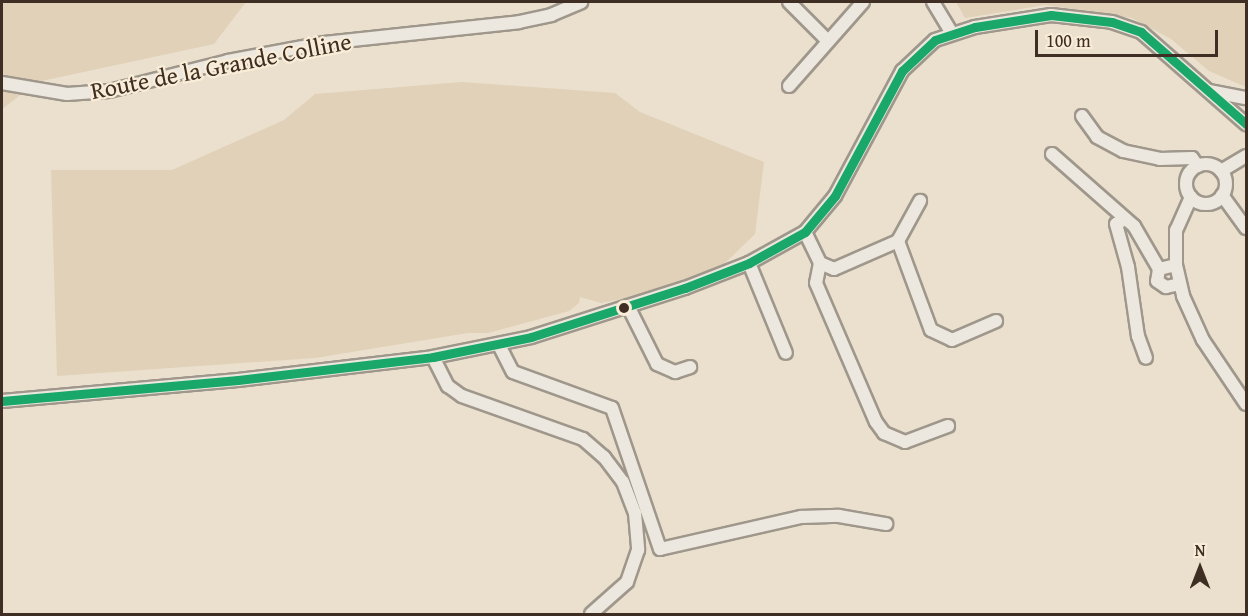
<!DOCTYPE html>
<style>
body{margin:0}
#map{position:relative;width:1248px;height:616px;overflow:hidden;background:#eae0cd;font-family:"Gentium Book Plus",serif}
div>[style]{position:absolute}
.green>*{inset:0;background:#e0d1b8}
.roads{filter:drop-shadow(2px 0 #9f978b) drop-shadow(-2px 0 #9f978b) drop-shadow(0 2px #9f978b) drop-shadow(0 -2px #9f978b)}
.street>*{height:12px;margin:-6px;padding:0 6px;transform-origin:6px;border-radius:6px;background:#ede8df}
.street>.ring{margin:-6px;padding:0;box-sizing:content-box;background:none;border:12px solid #ede8df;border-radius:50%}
.bus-1>*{height:9px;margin:-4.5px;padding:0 4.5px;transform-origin:4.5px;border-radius:4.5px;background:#19a86a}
.dots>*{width:16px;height:16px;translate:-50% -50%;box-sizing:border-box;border:3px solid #f9edd7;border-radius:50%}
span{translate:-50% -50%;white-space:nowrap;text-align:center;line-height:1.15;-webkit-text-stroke:4.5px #f9edd7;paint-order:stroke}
.street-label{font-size:24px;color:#3e2e23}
.frame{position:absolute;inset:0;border:3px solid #3e2e23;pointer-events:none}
.north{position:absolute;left:1170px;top:538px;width:60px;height:60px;-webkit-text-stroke:4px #f9edd7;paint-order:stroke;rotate:0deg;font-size:16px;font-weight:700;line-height:24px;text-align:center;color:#3e2e23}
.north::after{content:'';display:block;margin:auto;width:21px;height:27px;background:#3e2e23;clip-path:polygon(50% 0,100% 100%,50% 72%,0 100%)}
.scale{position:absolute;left:1035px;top:30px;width:183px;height:27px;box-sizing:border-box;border:3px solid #3e2e23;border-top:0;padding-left:8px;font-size:18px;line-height:21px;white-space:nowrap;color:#3e2e23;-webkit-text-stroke:4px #f9edd7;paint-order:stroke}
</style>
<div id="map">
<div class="green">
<i style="clip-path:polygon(2px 2px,246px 2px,214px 44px,37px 82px,2px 109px)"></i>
<i style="clip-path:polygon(956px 2px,1246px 2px,1246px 87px,1209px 71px,1171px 39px,1132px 18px,1045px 5px,965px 18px)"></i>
<i style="clip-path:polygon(462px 82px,615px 93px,640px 112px,764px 162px,755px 234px,722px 266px,646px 294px,601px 303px,580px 297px,579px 303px,569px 311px,488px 333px,468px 333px,315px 358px,57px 376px,51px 170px,172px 170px,284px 120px,315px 94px)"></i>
</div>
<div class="roads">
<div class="street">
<i style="left:789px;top:2px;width:55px;rotate:45deg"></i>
<i style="left:933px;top:2px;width:37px;rotate:59deg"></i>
<i style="left:2px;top:83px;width:66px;rotate:9.6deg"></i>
<i style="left:67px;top:94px;width:42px;rotate:-4.1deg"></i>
<i style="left:109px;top:91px;width:123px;rotate:-14.1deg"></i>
<i style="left:228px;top:61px;width:98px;rotate:-10.6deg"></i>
<i style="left:324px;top:43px;width:196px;rotate:-6.1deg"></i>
<i style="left:519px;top:22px;width:33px;rotate:-12deg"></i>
<i style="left:551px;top:15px;width:33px;rotate:-23deg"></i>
<i style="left:789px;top:86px;width:112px;rotate:-48.6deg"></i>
<i style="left:1209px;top:91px;width:38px;rotate:11deg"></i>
<i style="left:1082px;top:116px;width:26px;rotate:54deg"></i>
<i style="left:1097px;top:137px;width:30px;rotate:28deg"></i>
<i style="left:1123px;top:151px;width:38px;rotate:12deg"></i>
<i style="left:1160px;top:159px;width:32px;rotate:-2deg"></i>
<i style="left:1192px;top:158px;width:10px;rotate:53deg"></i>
<i style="left:1052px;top:154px;width:109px;rotate:41.3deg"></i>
<i style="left:1134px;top:226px;width:50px;rotate:59.8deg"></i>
<i class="ring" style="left:1186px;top:164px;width:28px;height:28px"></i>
<i style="left:1221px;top:171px;width:29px;rotate:-31deg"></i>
<i style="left:1222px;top:195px;width:41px;rotate:54deg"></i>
<i style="left:1191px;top:197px;width:36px;rotate:114deg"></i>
<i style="left:1176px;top:230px;width:35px;rotate:90deg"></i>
<i style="left:1176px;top:265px;width:32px;rotate:77deg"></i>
<i style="left:1183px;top:296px;width:48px;rotate:65.6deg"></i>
<i style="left:1203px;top:340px;width:77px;rotate:56.1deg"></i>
<i style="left:1125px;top:219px;width:10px;rotate:151deg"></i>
<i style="left:1116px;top:224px;width:45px;rotate:74.4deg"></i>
<i style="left:1128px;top:267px;width:70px;rotate:81.8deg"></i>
<i style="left:1138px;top:336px;width:23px;rotate:70deg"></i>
<i style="left:805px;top:232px;width:34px;rotate:64deg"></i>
<i style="left:820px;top:263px;width:15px;rotate:23deg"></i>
<i style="left:834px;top:269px;width:70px;rotate:-23.6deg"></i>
<i style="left:898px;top:241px;width:46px;rotate:-61.2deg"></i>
<i style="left:898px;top:241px;width:95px;rotate:69.7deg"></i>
<i style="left:931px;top:330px;width:23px;rotate:25deg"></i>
<i style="left:952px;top:340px;width:48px;rotate:-23.4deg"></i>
<i style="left:749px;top:263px;width:97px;rotate:67.7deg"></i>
<i style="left:820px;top:263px;width:20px;rotate:101deg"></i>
<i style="left:816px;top:283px;width:151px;rotate:66.7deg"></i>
<i style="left:876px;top:422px;width:14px;rotate:54deg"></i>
<i style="left:884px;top:433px;width:23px;rotate:23deg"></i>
<i style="left:905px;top:442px;width:46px;rotate:-20.4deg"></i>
<i style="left:1176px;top:265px;width:17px;rotate:167deg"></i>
<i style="left:1159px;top:269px;width:12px;rotate:99deg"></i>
<i style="left:1157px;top:281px;width:11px;rotate:34deg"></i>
<i style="left:1166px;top:287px;width:14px;rotate:-12deg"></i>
<i style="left:628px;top:306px;width:65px;rotate:63.4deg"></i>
<i style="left:657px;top:364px;width:20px;rotate:24deg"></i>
<i style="left:675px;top:372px;width:16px;rotate:-18deg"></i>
<i style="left:499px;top:345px;width:30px;rotate:63deg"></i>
<i style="left:513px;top:372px;width:105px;rotate:20deg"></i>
<i style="left:612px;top:408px;width:149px;rotate:71.2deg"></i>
<i style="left:660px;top:549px;width:145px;rotate:-12.8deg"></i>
<i style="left:801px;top:517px;width:38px;rotate:-2deg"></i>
<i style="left:839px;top:516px;width:48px;rotate:9.7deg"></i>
<i style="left:433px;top:357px;width:33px;rotate:63deg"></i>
<i style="left:448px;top:386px;width:17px;rotate:36deg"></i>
<i style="left:462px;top:396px;width:128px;rotate:19.6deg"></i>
<i style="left:583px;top:439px;width:28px;rotate:41deg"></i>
<i style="left:604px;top:457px;width:31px;rotate:53deg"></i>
<i style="left:623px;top:482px;width:33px;rotate:69deg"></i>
<i style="left:635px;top:513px;width:37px;rotate:85deg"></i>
<i style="left:638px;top:550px;width:34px;rotate:109deg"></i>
<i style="left:627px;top:582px;width:48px;rotate:138.4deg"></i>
<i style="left:2px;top:401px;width:237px;rotate:-5.1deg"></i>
<i style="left:238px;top:380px;width:196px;rotate:-6.7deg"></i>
<i style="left:433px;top:357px;width:100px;rotate:-11.5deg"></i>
<i style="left:531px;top:337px;width:162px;rotate:-17.7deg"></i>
<i style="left:685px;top:288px;width:69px;rotate:-21.3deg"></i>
<i style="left:749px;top:263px;width:64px;rotate:-29deg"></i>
<i style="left:805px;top:232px;width:47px;rotate:-50.2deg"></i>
<i style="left:835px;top:196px;width:142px;rotate:-61.8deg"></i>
<i style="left:902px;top:71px;width:45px;rotate:-43.2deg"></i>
<i style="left:935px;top:40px;width:42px;rotate:-18deg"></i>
<i style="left:975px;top:27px;width:77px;rotate:-9deg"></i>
<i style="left:1051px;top:15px;width:61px;rotate:6.5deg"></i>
<i style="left:1112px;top:22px;width:31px;rotate:19deg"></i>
<i style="left:1141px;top:32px;width:140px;rotate:41.2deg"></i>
</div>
</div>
<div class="bus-1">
<i style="left:2px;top:401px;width:237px;rotate:-5.1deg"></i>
<i style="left:238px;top:380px;width:196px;rotate:-6.7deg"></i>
<i style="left:433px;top:357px;width:100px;rotate:-11.5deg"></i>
<i style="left:531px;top:337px;width:162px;rotate:-17.7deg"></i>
<i style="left:685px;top:288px;width:69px;rotate:-21.3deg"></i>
<i style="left:749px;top:263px;width:64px;rotate:-29deg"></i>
<i style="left:805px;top:232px;width:47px;rotate:-50.2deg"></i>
<i style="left:835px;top:196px;width:142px;rotate:-61.8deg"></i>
<i style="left:902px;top:71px;width:45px;rotate:-43.2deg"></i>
<i style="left:935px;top:40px;width:42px;rotate:-18deg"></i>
<i style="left:975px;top:27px;width:77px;rotate:-9deg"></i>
<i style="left:1051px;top:15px;width:61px;rotate:6.5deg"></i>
<i style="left:1112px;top:22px;width:31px;rotate:19deg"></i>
<i style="left:1141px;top:32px;width:140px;rotate:41.2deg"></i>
</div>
<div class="dots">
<i style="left:624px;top:308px;background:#3e2e23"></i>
</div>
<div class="street-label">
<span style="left:221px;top:66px;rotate:-11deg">Route de la Grande Colline</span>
</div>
<div class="frame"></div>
<div class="north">N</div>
<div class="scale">100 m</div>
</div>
